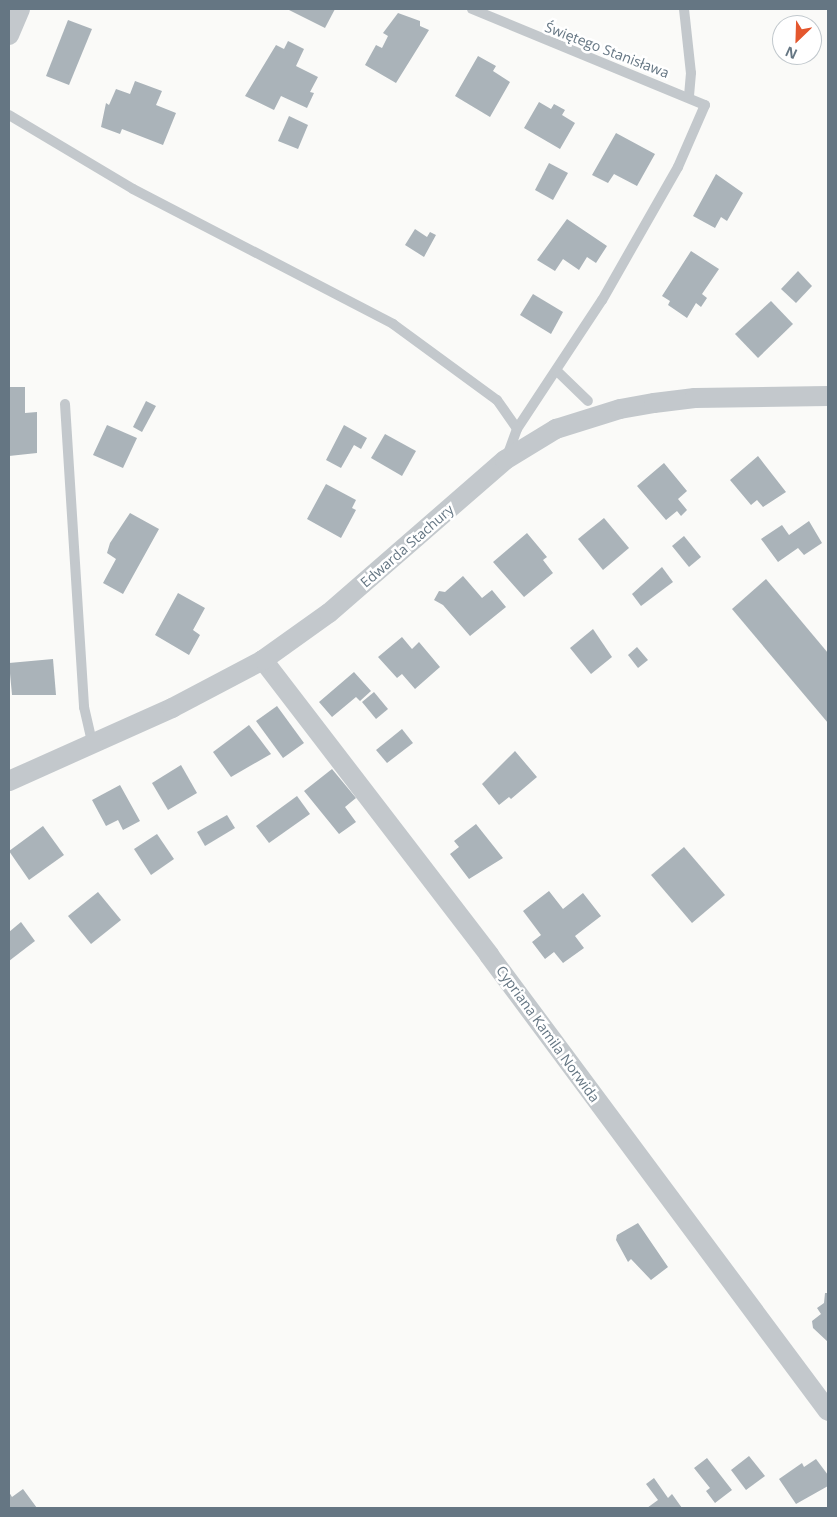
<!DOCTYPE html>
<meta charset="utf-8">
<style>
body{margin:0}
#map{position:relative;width:837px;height:1517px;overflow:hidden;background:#fafaf8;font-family:"Open Sans",sans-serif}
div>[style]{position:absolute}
.building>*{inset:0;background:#aab3b9}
.service>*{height:10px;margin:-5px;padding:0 5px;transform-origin:5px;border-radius:5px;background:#c3c8cc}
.minor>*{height:20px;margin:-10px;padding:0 10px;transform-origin:10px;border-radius:10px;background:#c3c8cc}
span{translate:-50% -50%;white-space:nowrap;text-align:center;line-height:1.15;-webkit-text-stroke:5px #fff;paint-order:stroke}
.street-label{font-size:14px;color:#657683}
.frame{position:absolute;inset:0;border:10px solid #657683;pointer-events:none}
.north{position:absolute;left:772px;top:15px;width:50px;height:50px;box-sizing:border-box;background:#fff;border:1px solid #c1c8cd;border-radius:50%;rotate:204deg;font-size:14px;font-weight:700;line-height:20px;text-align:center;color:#657683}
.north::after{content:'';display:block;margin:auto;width:18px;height:22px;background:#e4572e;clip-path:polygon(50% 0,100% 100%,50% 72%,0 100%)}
</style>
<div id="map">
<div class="building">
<i style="clip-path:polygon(287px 9px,335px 9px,325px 28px)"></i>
<i style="clip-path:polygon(398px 13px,420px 21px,420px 26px,429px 30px,396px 83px,365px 65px,376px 45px,382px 48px,388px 36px,383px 33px)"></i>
<i style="clip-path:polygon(68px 20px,92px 29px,69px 85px,46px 76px)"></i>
<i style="clip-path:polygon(288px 41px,304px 49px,296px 66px,318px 77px,310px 92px,314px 93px,307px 108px,281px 96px,274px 110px,245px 96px,276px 45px,284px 49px)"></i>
<i style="clip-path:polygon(478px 56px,496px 66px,493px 71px,510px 82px,490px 117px,455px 96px)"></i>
<i style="clip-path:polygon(135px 81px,162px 91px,156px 105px,176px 113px,163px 145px,122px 129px,120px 134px,101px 127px,106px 103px,109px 105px,116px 89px,130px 94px)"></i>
<i style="clip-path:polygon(539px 102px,551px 109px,554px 104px,565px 110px,562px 115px,575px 123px,560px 149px,524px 128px)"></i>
<i style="clip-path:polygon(289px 116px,308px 125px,298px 149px,278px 141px)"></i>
<i style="clip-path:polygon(616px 133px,655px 154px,637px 186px,614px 174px,608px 183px,592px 175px)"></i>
<i style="clip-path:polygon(549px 163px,568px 173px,553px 200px,535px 190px)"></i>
<i style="clip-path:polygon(716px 174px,743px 193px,727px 221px,721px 217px,715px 228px,693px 216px)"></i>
<i style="clip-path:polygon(567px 219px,607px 246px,596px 263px,587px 257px,579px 270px,563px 259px,555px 271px,537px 260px)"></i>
<i style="clip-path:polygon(415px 229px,427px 237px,430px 232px,436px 235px,424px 257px,405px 245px)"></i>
<i style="clip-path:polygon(691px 251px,719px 269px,702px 294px,707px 298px,701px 307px,696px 303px,687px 318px,668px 305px,670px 301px,662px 296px)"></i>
<i style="clip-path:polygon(798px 271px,812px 286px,796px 303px,781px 289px)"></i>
<i style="clip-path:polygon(533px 294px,563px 312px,551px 334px,520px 315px)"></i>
<i style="clip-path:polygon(771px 301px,793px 324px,758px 358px,735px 334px)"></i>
<i style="clip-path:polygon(9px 387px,25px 387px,25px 413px,37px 412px,37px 453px,9px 456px)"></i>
<i style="clip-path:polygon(146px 401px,156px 406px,142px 432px,133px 427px)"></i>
<i style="clip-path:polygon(107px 425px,137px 438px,123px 468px,93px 455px)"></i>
<i style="clip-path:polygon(344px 425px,367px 438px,361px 449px,354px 445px,341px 468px,326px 460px)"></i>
<i style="clip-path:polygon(385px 434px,416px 451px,402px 476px,371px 458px)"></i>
<i style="clip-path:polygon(758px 456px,786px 492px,763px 507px,757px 500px,751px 505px,730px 480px)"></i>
<i style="clip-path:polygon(664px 463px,687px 491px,678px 499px,687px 510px,681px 516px,677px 511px,666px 520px,637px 486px)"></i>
<i style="clip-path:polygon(326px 484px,356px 500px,352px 508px,356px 510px,341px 538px,307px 519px)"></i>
<i style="clip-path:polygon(130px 513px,159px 529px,123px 594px,103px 583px,116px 559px,107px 553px,110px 543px)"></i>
<i style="clip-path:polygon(604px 518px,629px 548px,603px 570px,578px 539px)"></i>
<i style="clip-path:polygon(809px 521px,822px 543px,804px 555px,798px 548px,778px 562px,761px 539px,782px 525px,789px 535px)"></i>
<i style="clip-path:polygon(527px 533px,547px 557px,543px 560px,553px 573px,524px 597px,493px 562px)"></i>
<i style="clip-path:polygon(684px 536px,701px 557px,689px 567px,672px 546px)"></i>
<i style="clip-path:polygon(662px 567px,673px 582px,641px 606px,632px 594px)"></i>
<i style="clip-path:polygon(463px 576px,482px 598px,492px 590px,506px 607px,470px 636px,443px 605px,434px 600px,439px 591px,445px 592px)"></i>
<i style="clip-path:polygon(766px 579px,828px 653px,828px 723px,732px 609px)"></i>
<i style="clip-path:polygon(178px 593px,205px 608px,193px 630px,200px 635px,189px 655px,155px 635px)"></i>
<i style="clip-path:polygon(593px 629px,612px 657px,591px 674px,570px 648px)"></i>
<i style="clip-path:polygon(402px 637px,412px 649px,419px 642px,440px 667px,415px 689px,402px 674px,397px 678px,378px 657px)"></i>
<i style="clip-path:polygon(637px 647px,648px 660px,638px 668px,628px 655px)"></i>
<i style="clip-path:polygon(53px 659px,56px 695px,12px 695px,9px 663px)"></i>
<i style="clip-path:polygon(354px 672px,371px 691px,360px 701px,356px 697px,332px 717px,319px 702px)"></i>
<i style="clip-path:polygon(374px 692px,388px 709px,376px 719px,362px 702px)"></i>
<i style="clip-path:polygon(277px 706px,304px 743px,283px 758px,256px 721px)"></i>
<i style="clip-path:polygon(249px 725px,271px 754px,231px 777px,213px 752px)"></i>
<i style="clip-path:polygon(402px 729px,413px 743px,387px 763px,376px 750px)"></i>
<i style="clip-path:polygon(515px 751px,537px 777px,511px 799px,509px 797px,499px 805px,482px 784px)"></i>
<i style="clip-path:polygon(181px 765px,197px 793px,168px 810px,152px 783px)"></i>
<i style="clip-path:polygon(332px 769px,356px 798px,345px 807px,356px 822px,339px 834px,304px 791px)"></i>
<i style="clip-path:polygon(120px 785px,140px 821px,123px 830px,118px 820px,106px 826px,92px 800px)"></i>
<i style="clip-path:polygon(297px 796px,310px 814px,269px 843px,256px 826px)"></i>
<i style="clip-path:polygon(227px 815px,235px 828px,205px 846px,197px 832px)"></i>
<i style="clip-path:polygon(476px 824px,503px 858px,469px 879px,450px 854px,459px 847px,454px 841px)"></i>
<i style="clip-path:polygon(43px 826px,64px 855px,29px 880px,9px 851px)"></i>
<i style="clip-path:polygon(157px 834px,174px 859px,151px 875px,134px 849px)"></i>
<i style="clip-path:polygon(684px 847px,725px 895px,692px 923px,651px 875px)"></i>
<i style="clip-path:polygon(549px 891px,563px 909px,583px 893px,601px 916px,575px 936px,584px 948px,563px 963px,554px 952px,545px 959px,532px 942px,541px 935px,523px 911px)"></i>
<i style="clip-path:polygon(98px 892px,121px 920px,91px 944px,68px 916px)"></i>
<i style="clip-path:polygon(21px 922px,35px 941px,9px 961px,9px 932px)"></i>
<i style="clip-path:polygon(638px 1223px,668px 1267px,651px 1280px,631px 1259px,628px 1262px,616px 1240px,617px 1235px)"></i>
<i style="clip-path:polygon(825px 1293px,828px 1293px,828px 1342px,813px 1328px,812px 1321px,821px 1314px,817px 1308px,824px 1303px)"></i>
<i style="clip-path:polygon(749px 1456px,765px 1476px,746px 1490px,731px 1470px)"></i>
<i style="clip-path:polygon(707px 1458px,732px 1490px,715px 1503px,706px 1491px,710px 1488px,694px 1468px)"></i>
<i style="clip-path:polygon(816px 1459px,828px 1475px,828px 1486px,796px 1504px,779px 1479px,802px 1463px,804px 1467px)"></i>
<i style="clip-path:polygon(654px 1478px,668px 1498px,672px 1494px,682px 1508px,647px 1508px,658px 1500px,646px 1484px)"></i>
<i style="clip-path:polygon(23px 1489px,37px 1508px,9px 1508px,9px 1492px,12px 1497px)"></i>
</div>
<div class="service">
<i style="left:472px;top:9px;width:252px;rotate:22.4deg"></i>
<i style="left:705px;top:105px;width:68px;rotate:113.5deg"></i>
<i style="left:678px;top:167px;width:153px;rotate:119.7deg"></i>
<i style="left:602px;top:300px;width:154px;rotate:123.4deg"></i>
<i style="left:517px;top:429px;width:29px;rotate:110deg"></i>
<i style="left:684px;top:9px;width:64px;rotate:83.8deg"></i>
<i style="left:691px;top:73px;width:24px;rotate:95deg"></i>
<i style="left:9px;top:115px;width:144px;rotate:30.8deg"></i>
<i style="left:133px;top:189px;width:293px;rotate:27.4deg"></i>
<i style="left:393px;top:324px;width:129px;rotate:36.2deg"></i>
<i style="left:497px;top:400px;width:35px;rotate:55deg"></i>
<i style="left:557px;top:371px;width:43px;rotate:44.1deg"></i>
<i style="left:65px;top:404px;width:304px;rotate:86.4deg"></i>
<i style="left:84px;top:707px;width:39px;rotate:77deg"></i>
</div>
<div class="minor">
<i style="left:9px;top:35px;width:28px;rotate:-67deg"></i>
<i style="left:263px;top:660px;width:372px;rotate:52.5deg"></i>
<i style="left:489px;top:955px;width:568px;rotate:53.37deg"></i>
<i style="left:9px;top:781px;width:179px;rotate:-24.1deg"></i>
<i style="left:172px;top:708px;width:103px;rotate:-27.8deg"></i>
<i style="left:263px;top:660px;width:81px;rotate:-35.5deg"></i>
<i style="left:329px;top:613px;width:233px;rotate:-41deg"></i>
<i style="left:505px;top:460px;width:60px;rotate:-31.3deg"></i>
<i style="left:556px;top:429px;width:67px;rotate:-17.4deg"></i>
<i style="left:620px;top:409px;width:35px;rotate:-10deg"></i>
<i style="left:654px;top:403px;width:41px;rotate:-7deg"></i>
<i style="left:695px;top:398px;width:133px;rotate:-0.9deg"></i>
</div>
<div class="street-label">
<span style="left:607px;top:50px;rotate:21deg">Świętego Stanisława</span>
<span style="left:407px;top:546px;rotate:-41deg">Edwarda Stachury</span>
<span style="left:548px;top:1034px;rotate:54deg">Cypriana Kamila Norwida</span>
</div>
<div class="frame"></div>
<div class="north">N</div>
</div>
